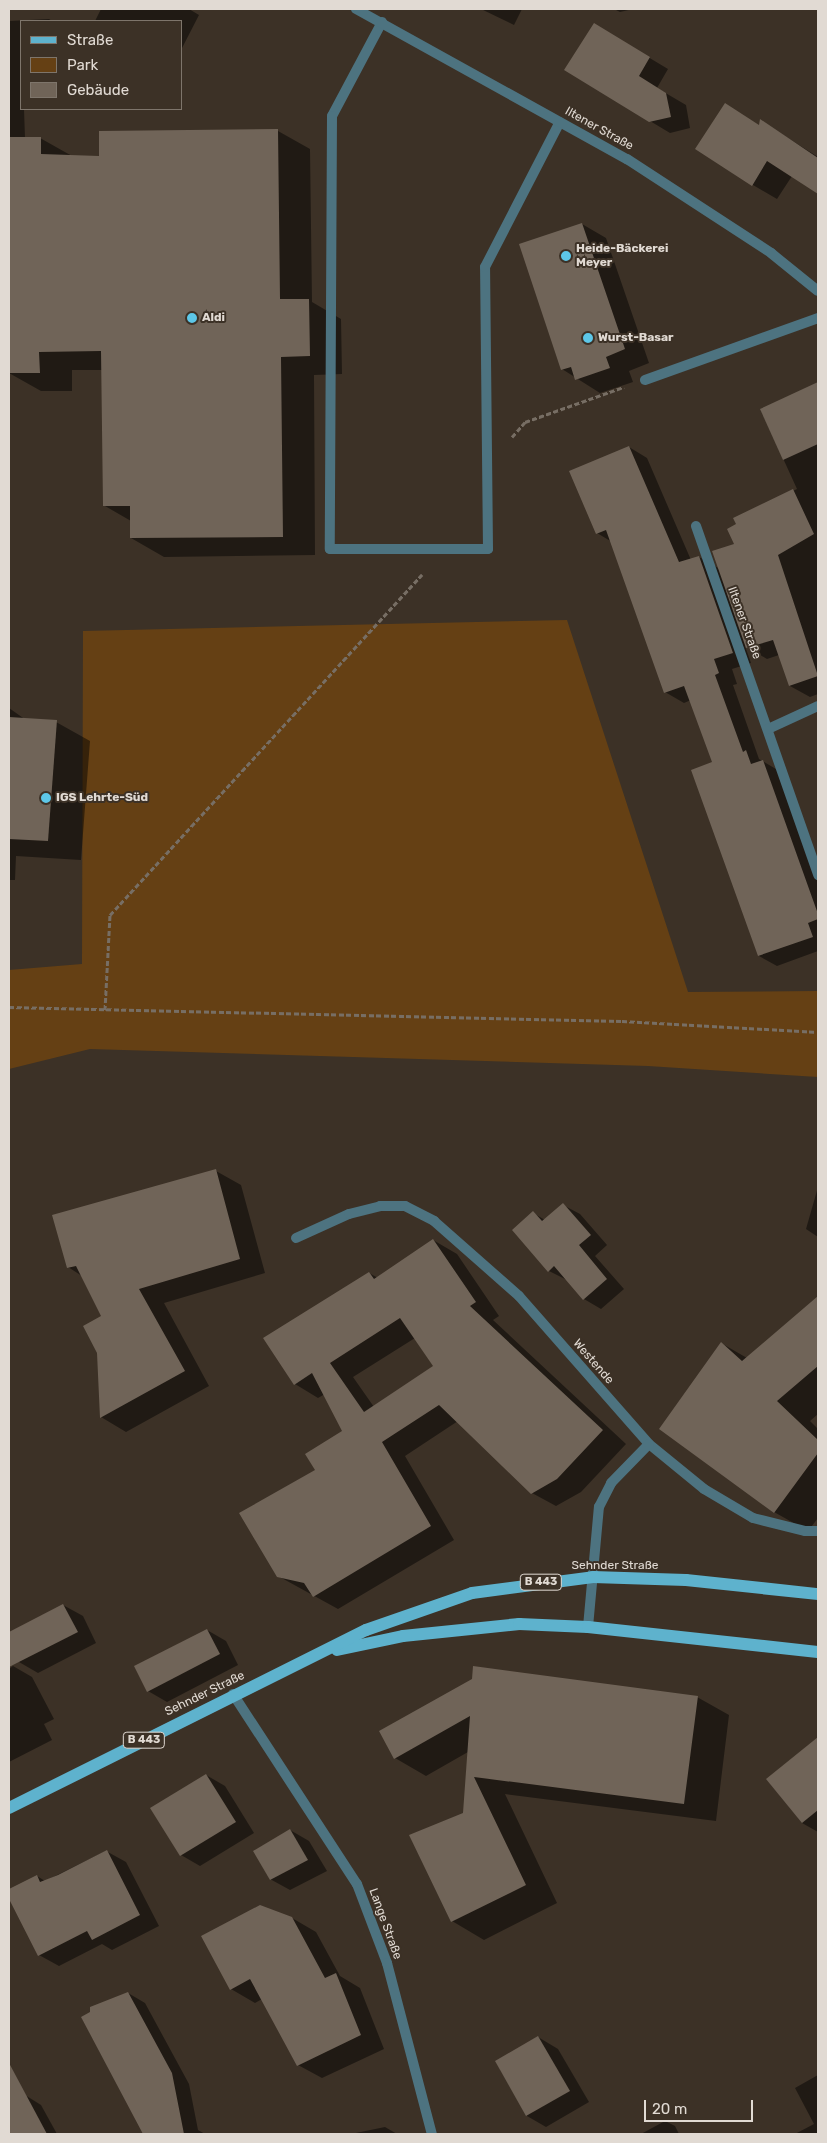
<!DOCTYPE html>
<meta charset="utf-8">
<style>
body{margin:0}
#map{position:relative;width:827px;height:2143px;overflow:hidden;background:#3c3126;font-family:Rubik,sans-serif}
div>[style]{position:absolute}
.green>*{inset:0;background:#654014}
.shadow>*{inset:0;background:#0007}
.building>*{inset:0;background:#706458}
.path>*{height:3px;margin-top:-1.5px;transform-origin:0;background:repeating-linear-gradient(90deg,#776e64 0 5px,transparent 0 7.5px)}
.service>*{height:10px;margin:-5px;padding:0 5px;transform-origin:5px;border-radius:5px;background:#4d7380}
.minor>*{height:10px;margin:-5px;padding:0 5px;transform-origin:5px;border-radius:5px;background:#4d7380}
.tertiary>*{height:10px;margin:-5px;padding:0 5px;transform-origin:5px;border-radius:5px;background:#4d7380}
.primary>*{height:12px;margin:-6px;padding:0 6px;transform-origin:6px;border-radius:6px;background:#5eb2cd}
.dots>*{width:14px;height:14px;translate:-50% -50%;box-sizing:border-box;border:2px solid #3c3126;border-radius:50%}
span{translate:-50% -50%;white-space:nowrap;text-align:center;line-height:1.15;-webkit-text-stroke:4px #3c3126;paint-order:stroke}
.shield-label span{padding:1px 4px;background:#3c3126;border:1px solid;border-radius:4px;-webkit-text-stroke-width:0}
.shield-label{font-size:11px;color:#e1dad3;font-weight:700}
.street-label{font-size:12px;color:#e1dad3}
.poi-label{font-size:12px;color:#e1dad3;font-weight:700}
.left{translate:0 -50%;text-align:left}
.frame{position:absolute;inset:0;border:10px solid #e1dad3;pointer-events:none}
.legend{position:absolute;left:20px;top:20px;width:162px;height:90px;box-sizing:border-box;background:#3c3126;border:1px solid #7e756b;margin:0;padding:6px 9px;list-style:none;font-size:15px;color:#e1dad3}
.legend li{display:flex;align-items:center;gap:10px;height:25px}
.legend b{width:25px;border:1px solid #7e756b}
.scale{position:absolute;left:644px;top:2100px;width:109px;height:22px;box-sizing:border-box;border:2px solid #e1dad3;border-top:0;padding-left:6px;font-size:15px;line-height:18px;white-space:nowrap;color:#e1dad3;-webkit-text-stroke:4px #3c3126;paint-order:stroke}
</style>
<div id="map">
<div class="green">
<i style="clip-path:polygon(567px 620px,688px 992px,818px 991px,818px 1077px,648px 1066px,90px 1049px,9px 1069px,9px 970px,82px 964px,83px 631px)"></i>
</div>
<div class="shadow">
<i style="clip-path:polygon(101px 9px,189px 9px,199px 15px,181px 50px,181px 21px,95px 21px)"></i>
<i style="clip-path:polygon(481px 9px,522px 9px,514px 25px)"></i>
<i style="clip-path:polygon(614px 9px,633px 9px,620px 12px)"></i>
<i style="clip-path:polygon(49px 19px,52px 21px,21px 21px,21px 109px,24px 109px,25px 138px,40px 138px,72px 156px,100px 157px,278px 131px,310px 149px,312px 302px,341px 319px,342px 374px,314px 375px,315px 555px,164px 557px,131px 538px,131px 521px,105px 506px,103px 370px,72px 370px,72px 391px,41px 391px,9px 373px,9px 21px)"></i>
<i style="clip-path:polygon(613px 36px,668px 69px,657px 88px,686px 105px,690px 128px,670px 133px,650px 121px)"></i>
<i style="clip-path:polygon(725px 105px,760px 126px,761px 121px,818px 157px,818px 192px,792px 176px,777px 199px,753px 185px)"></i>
<i style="clip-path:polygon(582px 224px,606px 238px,649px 363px,629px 371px,633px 382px,600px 393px,562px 369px)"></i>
<i style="clip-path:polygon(818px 384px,818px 694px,810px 697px,790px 686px,779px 655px,767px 659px,745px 646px,751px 663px,732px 669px,737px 684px,733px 685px,759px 759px,781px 772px,818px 876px,818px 951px,777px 966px,759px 956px,713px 763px,691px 700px,684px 703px,665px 692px,612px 542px,597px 533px,629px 447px,647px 458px,691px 560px,699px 557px,720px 569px,736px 545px,737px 525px,734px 519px,797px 489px,761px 410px)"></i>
<i style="clip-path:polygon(9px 708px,26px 720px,56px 722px,90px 741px,81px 860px,16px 856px,15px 880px,9px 880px)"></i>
<i style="clip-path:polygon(216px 1171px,241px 1185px,265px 1273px,164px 1303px,209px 1386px,126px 1432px,101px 1417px,103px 1316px,82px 1276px,68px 1267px)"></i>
<i style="clip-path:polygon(818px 1187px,818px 1237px,806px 1229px)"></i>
<i style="clip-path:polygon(563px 1205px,580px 1214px,607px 1245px,595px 1256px,624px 1289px,601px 1309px,584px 1299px,567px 1280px,549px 1271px,533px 1213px,545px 1220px)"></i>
<i style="clip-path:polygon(evenodd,433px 1240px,457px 1254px,499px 1316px,493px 1320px,626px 1444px,581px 1492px,556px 1506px,532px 1493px,458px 1421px,405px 1456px,454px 1540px,338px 1609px,278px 1576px,317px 1470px,344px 1432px,325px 1394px,318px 1398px,295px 1384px,369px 1273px,378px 1278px,433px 1240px,415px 1338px,435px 1367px,374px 1407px,353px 1377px,415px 1338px)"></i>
<i style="clip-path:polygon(818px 1298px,818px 1414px,810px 1421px,818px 1429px,818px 1518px,808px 1531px,774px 1512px,721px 1343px,747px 1358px)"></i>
<i style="clip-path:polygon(63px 1605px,83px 1616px,96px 1643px,38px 1673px,19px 1662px,9px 1643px,9px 1633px)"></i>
<i style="clip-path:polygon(207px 1630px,226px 1641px,238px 1665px,167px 1702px,148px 1691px)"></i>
<i style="clip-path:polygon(13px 1666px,32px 1677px,54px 1719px,44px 1724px,52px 1740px,9px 1762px,9px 1669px)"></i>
<i style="clip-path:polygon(473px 1680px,697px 1697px,729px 1715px,716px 1821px,505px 1794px,557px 1903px,484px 1940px,452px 1921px,410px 1836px,464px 1814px,468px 1752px,426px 1776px,395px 1758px)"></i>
<i style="clip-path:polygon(818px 1739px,818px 1832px,802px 1823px)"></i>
<i style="clip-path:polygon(206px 1775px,225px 1786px,254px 1833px,200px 1866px,181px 1855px)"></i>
<i style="clip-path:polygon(290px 1830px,309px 1841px,327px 1871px,290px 1890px,270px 1879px)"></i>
<i style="clip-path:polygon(106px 1851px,126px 1862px,159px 1926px,112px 1950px,102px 1944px,59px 1966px,39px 1955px,9px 1890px,37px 1876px,45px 1881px)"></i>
<i style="clip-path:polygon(292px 1918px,316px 1932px,340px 1976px,360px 1988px,384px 2049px,322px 2078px,298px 2065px,262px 1999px,255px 2003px,231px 1989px)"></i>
<i style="clip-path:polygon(128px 1993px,145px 2003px,189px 2084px,198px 2130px,205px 2134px,144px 2134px,82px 2018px)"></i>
<i style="clip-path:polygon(538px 2037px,558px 2049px,589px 2102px,546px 2127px,527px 2116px,496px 2062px)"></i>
<i style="clip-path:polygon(818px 2075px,818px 2134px,795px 2134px,814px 2124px,795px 2088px)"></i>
<i style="clip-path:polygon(25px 2095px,41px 2105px,57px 2134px,9px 2134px,9px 2104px)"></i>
<i style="clip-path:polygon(665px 2121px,675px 2126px,679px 2134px,641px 2134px)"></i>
<i style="clip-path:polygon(385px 2127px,397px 2134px,351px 2134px)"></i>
</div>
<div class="building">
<i style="clip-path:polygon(594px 23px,650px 57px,639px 76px,666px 93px,671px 117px,649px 122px,564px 70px)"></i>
<i style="clip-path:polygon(725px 103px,759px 125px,760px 119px,818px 158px,818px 194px,767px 161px,752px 186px,695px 149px)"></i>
<i style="clip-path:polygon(278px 129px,280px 299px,309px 299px,310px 356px,281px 357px,283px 537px,130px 538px,130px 506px,103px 506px,101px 351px,39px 352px,40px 373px,9px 373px,9px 137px,41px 137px,41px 154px,99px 156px,99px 131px)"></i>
<i style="clip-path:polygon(582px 223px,625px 349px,606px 357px,610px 368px,575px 380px,571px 367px,561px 370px,519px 244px)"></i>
<i style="clip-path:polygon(818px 382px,818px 444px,783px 460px,760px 409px)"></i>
<i style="clip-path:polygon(629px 446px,679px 562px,699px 556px,733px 653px,714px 659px,719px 673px,715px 675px,743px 752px,746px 750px,751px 764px,763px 760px,818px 914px,818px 919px,808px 923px,813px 937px,758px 956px,691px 770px,712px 762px,684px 686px,664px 693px,606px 530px,596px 534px,569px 471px)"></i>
<i style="clip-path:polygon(793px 489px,814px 534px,778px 555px,818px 676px,789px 686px,773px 640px,746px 648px,712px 551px,734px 544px,727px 529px,736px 524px,733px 518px)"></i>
<i style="clip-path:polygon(9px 717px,57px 720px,48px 841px,9px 839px)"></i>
<i style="clip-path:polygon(216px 1169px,240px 1259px,139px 1289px,185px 1371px,100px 1418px,97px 1353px,83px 1326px,101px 1316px,76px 1266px,67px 1268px,52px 1215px)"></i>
<i style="clip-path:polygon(563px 1203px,591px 1235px,579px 1245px,607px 1279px,583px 1300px,554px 1266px,548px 1272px,512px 1230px,533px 1211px,542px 1221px)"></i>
<i style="clip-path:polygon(evenodd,433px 1239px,476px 1302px,470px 1306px,603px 1430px,557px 1479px,531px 1494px,439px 1405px,382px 1442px,431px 1526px,313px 1597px,304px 1583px,277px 1577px,239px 1513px,315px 1470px,305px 1454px,342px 1431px,312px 1373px,294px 1385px,263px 1338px,369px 1272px,374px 1279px,433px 1239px,400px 1318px,433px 1366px,364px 1412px,330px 1363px,400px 1318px)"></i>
<i style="clip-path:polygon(818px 1296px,818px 1366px,777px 1401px,818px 1440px,818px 1453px,774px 1513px,659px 1429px,721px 1342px,742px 1361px)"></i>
<i style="clip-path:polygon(63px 1604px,78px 1632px,9px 1667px,9px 1632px)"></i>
<i style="clip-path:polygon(207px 1629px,220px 1654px,147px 1692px,134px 1666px)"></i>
<i style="clip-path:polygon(473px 1666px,698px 1696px,684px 1804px,474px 1777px,526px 1885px,451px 1922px,409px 1835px,463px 1813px,470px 1716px,394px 1759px,379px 1731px,472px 1679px)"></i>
<i style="clip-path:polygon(818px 1737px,818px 1810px,802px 1823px,766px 1779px)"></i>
<i style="clip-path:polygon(206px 1774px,236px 1822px,180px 1856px,150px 1808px)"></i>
<i style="clip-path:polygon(290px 1829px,308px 1860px,270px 1880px,253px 1851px)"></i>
<i style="clip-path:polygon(107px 1850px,140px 1915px,92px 1940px,87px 1931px,38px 1956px,9px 1899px,9px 1889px,37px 1875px,40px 1882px,58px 1875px)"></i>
<i style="clip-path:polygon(260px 1905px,292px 1917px,325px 1978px,336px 1973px,361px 2035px,297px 2066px,250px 1979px,230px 1990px,201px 1936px)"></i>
<i style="clip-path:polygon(128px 1992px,172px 2073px,184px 2134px,143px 2134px,81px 2017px,90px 2012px,90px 2007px)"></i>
<i style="clip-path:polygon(538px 2036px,570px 2091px,526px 2116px,495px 2061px)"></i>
<i style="clip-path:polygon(9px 2063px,47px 2134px,9px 2134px)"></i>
</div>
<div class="path">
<i style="left:512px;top:437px;width:20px;rotate:-49deg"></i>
<i style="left:525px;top:422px;width:105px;rotate:-19.5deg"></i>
<i style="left:9px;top:1007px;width:613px;rotate:1.31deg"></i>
<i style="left:622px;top:1021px;width:196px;rotate:3.2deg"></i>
<i style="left:105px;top:1010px;width:95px;rotate:-87deg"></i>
<i style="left:110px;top:915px;width:462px;rotate:-47.5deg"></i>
</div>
<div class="service">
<i style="left:382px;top:22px;width:106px;rotate:118deg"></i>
<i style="left:332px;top:116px;width:433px;rotate:90.3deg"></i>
<i style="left:330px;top:549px;width:158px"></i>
<i style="left:488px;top:549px;width:282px;rotate:-90.6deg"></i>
<i style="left:485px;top:267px;width:163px;rotate:-62.7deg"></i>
<i style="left:645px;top:380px;width:184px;rotate:-19.7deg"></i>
<i style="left:696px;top:526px;width:370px;rotate:70.7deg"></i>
<i style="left:768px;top:729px;width:55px;rotate:-24.7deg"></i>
<i style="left:296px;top:1238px;width:58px;rotate:-24.4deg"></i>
<i style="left:349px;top:1214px;width:32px;rotate:-14deg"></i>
<i style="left:380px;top:1206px;width:25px"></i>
<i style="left:405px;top:1206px;width:33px;rotate:27deg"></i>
<i style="left:434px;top:1221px;width:113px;rotate:41.4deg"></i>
</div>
<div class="minor">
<i style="left:519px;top:1296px;width:197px;rotate:48.7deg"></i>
<i style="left:649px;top:1444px;width:71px;rotate:39.3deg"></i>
<i style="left:704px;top:1489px;width:57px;rotate:30.6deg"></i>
<i style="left:753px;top:1518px;width:54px;rotate:14deg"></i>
<i style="left:805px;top:1531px;width:13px"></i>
<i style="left:588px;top:1627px;width:121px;rotate:-84.8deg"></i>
<i style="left:599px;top:1507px;width:27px;rotate:-63deg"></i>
<i style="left:611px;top:1483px;width:54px;rotate:-45.7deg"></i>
<i style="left:233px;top:1694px;width:227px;rotate:56.9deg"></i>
<i style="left:357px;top:1884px;width:85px;rotate:69.2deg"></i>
<i style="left:387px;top:1963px;width:177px;rotate:75.3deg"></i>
</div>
<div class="tertiary">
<i style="left:356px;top:9px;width:310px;rotate:29deg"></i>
<i style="left:627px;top:159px;width:172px;rotate:33.1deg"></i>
<i style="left:771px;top:253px;width:60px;rotate:39deg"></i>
</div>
<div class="primary">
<i style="left:337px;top:1650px;width:67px;rotate:-12deg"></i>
<i style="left:403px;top:1636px;width:117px;rotate:-5.9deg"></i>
<i style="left:519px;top:1624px;width:69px;rotate:2.5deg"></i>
<i style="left:588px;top:1627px;width:231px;rotate:6.2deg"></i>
<i style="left:9px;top:1808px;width:399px;rotate:-26.5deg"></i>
<i style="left:366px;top:1630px;width:112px;rotate:-19.2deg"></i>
<i style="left:472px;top:1593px;width:122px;rotate:-7.5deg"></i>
<i style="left:593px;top:1577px;width:93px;rotate:1.8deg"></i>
<i style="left:686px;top:1580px;width:133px;rotate:6.1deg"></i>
</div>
<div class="dots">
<i style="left:566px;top:256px;background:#5dc7e8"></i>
<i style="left:192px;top:318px;background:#5dc7e8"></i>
<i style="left:588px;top:338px;background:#5dc7e8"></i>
<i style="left:46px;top:798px;background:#5dc7e8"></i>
</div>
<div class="shield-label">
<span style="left:541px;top:1582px">B 443</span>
<span style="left:144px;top:1740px">B 443</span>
</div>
<div class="street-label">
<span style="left:599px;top:129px;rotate:29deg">Iltener Straße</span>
<span style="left:744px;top:623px;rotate:70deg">Iltener Straße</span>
<span style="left:593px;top:1362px;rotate:49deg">Westende</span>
<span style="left:615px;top:1566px">Sehnder Straße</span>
<span style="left:205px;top:1694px;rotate:-26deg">Sehnder Straße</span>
<span style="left:385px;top:1924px;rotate:70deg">Lange Straße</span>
</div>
<div class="poi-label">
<span class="left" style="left:576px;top:256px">Heide-Bäckerei<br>Meyer</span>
<span class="left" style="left:202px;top:318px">Aldi</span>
<span class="left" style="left:598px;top:338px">Wurst-Basar</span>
<span class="left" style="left:56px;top:798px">IGS Lehrte-Süd</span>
</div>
<div class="frame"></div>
<ul class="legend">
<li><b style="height:6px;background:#5eb2cd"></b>Straße</li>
<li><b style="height:14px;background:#654014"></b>Park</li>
<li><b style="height:14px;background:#706458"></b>Gebäude</li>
</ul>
<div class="scale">20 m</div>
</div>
